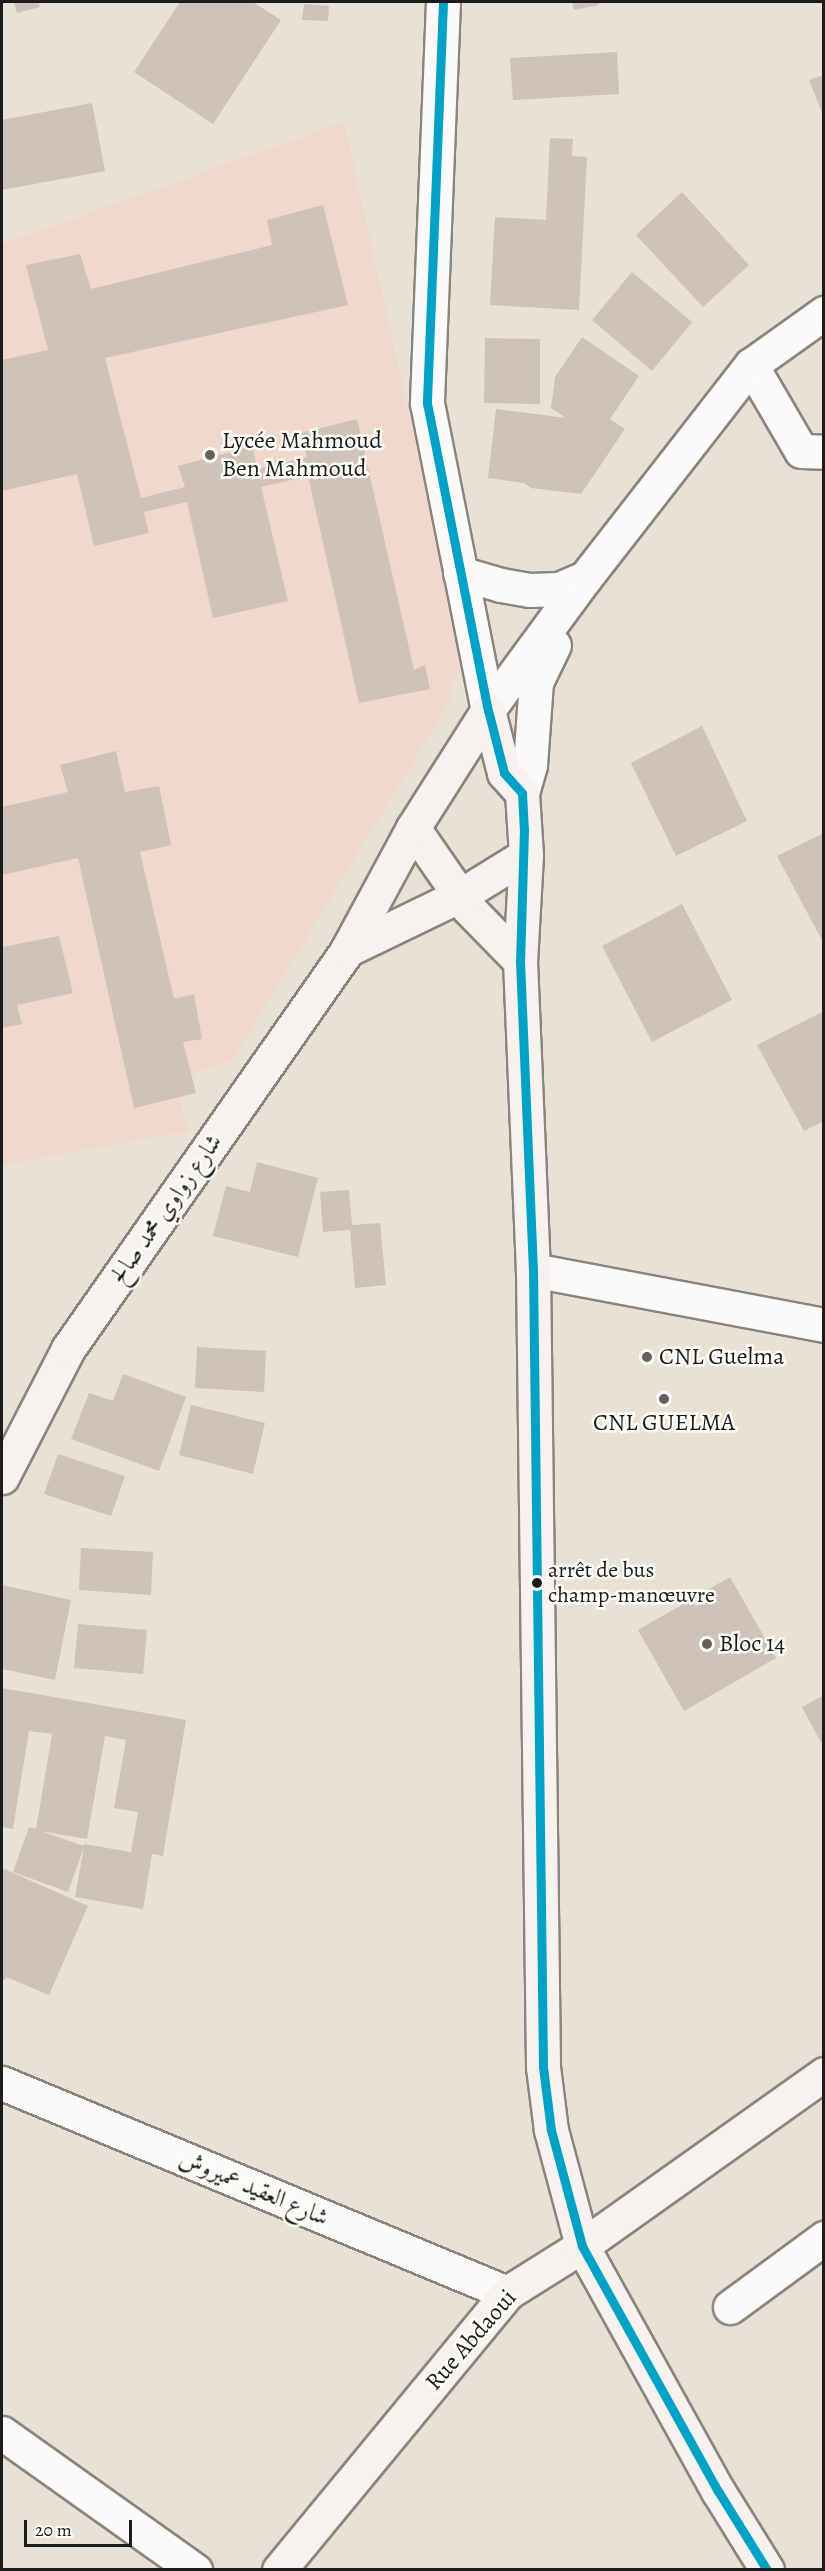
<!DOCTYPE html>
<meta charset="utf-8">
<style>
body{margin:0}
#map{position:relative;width:825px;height:2571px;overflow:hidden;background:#e9e1d3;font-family:Alegreya,Amiri,serif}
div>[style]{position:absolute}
.built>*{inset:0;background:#f0d8cc}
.building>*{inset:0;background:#cfc2b8}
.roads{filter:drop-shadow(2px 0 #89857e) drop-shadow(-2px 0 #89857e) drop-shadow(0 2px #89857e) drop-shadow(0 -2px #89857e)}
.minor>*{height:33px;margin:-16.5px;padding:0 16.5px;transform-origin:16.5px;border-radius:16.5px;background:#fcfaf8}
.tertiary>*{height:33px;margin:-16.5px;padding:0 16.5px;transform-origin:16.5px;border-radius:16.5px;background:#fcfaf8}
.secondary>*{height:33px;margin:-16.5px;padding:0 16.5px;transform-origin:16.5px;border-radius:16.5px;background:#f6f2ee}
.bus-1>*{height:9px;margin:-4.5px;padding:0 4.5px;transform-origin:4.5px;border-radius:4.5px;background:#01a2c5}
.dots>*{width:16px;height:16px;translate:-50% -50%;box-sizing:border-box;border:3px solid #fdfcf7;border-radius:50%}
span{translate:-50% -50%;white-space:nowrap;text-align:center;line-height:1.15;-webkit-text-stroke:5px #fdfcf7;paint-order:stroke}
.bus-label{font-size:22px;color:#1c1c1c}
.left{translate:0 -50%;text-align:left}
.poi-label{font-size:24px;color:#1c1c1c}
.street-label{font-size:24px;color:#1c1c1c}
.frame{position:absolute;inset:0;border:3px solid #1c1c1c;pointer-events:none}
.scale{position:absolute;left:24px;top:2520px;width:108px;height:27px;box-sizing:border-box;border:3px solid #1c1c1c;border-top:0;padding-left:8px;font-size:18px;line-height:21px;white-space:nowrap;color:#1c1c1c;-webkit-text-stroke:4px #fdfcf7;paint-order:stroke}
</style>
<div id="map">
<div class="built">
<i style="clip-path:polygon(344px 122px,465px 666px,448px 685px,452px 698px,232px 1061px,191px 1074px,196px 1093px,179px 1098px,189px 1131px,2px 1165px,2px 244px)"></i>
</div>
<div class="building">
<i style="clip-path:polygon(14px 2px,38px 2px,40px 7px,17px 13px)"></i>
<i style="clip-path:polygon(180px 2px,253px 2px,281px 20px,213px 124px,134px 72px)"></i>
<i style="clip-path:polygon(572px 2px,599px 2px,599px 5px,574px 10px)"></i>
<i style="clip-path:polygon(304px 4px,329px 6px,328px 21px,302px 20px)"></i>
<i style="clip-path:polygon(617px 52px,619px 94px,513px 100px,510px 58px)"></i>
<i style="clip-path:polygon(824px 75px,824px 115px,823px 115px,809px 80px)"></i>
<i style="clip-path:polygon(92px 103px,105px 171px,2px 190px,2px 120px)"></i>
<i style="clip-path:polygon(550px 138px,573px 139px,572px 156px,587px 157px,579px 310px,490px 305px,495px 217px,546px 220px)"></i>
<i style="clip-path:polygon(682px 192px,749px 265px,703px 307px,636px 235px)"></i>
<i style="clip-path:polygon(323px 205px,348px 305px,105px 358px,141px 498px,185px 487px,178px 466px,253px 446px,257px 469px,307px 457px,301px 433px,357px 419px,414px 670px,425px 665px,430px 689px,359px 703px,308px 476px,261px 487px,288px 601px,213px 618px,187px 502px,144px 512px,149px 533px,94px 546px,77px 474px,2px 491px,2px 360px,48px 350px,26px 265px,80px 254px,91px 289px,272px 245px,267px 220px)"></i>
<i style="clip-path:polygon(632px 272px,692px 322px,652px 371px,592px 320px)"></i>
<i style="clip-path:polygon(582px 337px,639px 376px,610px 419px,625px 429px,581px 494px,531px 488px,524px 483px,488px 478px,496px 409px,566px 418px,551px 408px,555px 377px)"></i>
<i style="clip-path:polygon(485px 338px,540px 339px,540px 404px,484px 403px)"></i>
<i style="clip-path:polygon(702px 726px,747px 821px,676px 856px,631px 763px)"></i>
<i style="clip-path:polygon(116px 751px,125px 792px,159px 786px,171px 845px,140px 852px,174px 999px,194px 994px,202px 1039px,183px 1042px,196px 1093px,134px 1108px,78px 858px,2px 875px,2px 807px,68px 792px,60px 765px)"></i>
<i style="clip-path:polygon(824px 833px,824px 944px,777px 856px)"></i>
<i style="clip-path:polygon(682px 904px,732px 1000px,652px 1042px,602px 946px)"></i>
<i style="clip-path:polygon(59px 936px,73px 993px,17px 1005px,22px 1024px,2px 1028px,2px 947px)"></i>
<i style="clip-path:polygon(824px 1011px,824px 1121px,804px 1131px,757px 1045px)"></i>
<i style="clip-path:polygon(257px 1162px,318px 1178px,298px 1257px,213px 1236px,226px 1186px,250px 1192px)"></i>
<i style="clip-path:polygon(349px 1190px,352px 1225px,380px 1223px,386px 1285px,355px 1288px,350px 1230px,323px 1232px,320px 1192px)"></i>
<i style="clip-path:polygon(197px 1347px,266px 1351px,264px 1392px,195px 1388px)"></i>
<i style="clip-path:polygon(123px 1374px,186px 1397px,159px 1471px,71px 1439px,89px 1393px,113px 1401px)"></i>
<i style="clip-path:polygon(191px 1405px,265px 1423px,253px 1474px,179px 1455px)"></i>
<i style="clip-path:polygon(58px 1454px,125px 1476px,111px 1516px,44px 1494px)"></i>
<i style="clip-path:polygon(81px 1548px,153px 1552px,151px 1595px,79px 1590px)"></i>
<i style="clip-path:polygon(730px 1577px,776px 1658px,684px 1711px,638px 1630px)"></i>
<i style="clip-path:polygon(2px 1585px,71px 1600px,55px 1680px,2px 1669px)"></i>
<i style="clip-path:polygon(78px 1624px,147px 1630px,143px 1674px,74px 1668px)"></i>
<i style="clip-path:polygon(evenodd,2px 1688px,186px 1720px,163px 1856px,152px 1854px,143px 1909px,75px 1897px,84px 1847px,68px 1892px,13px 1872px,29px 1827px,36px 1829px,52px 1734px,29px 1731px,13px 1829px,2px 1827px,2px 1688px,105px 1736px,126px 1740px,114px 1808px,138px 1812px,131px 1852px,84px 1844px,84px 1846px,40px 1831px,87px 1839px,105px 1736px)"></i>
<i style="clip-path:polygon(824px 1695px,824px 1748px,802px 1707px)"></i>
<i style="clip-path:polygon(2px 1868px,88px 1906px,49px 1995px,6px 1977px,5px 1980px,2px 1979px)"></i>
</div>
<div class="roads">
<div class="minor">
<i style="left:751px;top:365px;width:99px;rotate:59.8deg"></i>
<i style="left:801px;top:451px;width:23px;rotate:2deg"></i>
<i style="left:533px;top:1270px;width:296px;rotate:10.7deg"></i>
<i style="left:2px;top:2083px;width:547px;rotate:22.58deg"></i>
<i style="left:730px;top:2307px;width:117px;rotate:-36.3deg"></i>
<i style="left:2px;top:2433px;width:237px;rotate:35.4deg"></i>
</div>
<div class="tertiary">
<i style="left:443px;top:2px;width:401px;rotate:92.3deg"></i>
<i style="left:427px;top:403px;width:313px;rotate:78.8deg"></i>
<i style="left:460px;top:573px;width:43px;rotate:16.3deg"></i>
<i style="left:501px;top:585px;width:29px;rotate:10deg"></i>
<i style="left:530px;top:590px;width:29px;rotate:-2deg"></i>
<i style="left:559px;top:589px;width:28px;rotate:-23deg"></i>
<i style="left:488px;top:710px;width:164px;rotate:-53.7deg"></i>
<i style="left:585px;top:578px;width:270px;rotate:-52.1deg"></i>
<i style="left:751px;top:365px;width:90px;rotate:-35.5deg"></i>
<i style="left:522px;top:793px;width:29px;rotate:-74deg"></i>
<i style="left:530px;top:765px;width:83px;rotate:-85.9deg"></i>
<i style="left:536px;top:682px;width:41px;rotate:-64.1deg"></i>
</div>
<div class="secondary">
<i style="left:488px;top:710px;width:65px;rotate:75.7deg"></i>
<i style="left:504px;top:773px;width:27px;rotate:48deg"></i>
<i style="left:522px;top:793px;width:62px;rotate:86.3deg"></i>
<i style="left:526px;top:855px;width:106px;rotate:93.2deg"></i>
<i style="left:520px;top:961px;width:309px;rotate:87.6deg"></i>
<i style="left:533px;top:1270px;width:797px;rotate:89.28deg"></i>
<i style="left:543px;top:2067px;width:64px;rotate:82.8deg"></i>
<i style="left:551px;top:2130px;width:120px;rotate:75deg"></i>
<i style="left:582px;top:2246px;width:280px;rotate:61deg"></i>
<i style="left:718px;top:2491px;width:93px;rotate:58.2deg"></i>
<i style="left:413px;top:828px;width:98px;rotate:55.3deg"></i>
<i style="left:469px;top:909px;width:73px;rotate:45.6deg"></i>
<i style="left:347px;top:950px;width:127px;rotate:-25.8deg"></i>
<i style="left:461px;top:895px;width:76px;rotate:-31.6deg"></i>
<i style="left:2px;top:1477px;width:144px;rotate:-62.7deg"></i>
<i style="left:68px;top:1349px;width:487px;rotate:-55deg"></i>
<i style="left:347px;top:950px;width:139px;rotate:-61.6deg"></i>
<i style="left:413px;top:828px;width:140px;rotate:-57.6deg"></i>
<i style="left:279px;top:2570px;width:359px;rotate:-50.5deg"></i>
<i style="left:507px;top:2293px;width:89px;rotate:-32.1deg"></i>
<i style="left:582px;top:2246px;width:297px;rotate:-35.4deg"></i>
</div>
</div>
<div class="bus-1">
<i style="left:443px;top:2px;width:401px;rotate:92.3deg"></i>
<i style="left:427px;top:403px;width:313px;rotate:78.8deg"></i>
<i style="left:488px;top:710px;width:65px;rotate:75.7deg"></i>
<i style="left:504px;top:773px;width:27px;rotate:48deg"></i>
<i style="left:522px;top:793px;width:36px;rotate:87deg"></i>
<i style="left:524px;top:829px;width:132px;rotate:91.7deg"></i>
<i style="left:520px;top:961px;width:309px;rotate:87.6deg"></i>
<i style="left:533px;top:1270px;width:797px;rotate:89.28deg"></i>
<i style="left:543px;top:2067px;width:64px;rotate:82.8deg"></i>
<i style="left:551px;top:2130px;width:120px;rotate:75deg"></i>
<i style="left:582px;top:2246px;width:280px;rotate:61deg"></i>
<i style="left:718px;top:2491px;width:93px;rotate:58.2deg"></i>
</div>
<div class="dots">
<i style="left:210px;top:455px;background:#64615c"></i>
<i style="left:647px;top:1357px;background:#64615c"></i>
<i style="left:664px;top:1399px;background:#64615c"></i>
<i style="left:537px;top:1583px;background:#1c1c1c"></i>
<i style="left:707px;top:1644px;background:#64615c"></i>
</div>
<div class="bus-label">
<span class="left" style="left:548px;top:1583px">arrêt de bus<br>champ-manœuvre</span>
</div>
<div class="poi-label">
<span class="left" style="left:222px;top:455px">Lycée Mahmoud<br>Ben Mahmoud</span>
<span class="left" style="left:659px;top:1357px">CNL Guelma</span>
<span style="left:664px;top:1423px">CNL GUELMA</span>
<span class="left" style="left:719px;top:1644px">Bloc 14</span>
</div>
<div class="street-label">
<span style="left:166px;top:1209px;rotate:-55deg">شارع زواوي محمد صالح</span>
<span style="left:254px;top:2188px;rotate:23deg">شارع العقيد عميروش</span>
<span style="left:471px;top:2340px;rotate:-49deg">Rue Abdaoui</span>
</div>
<div class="frame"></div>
<div class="scale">20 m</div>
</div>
